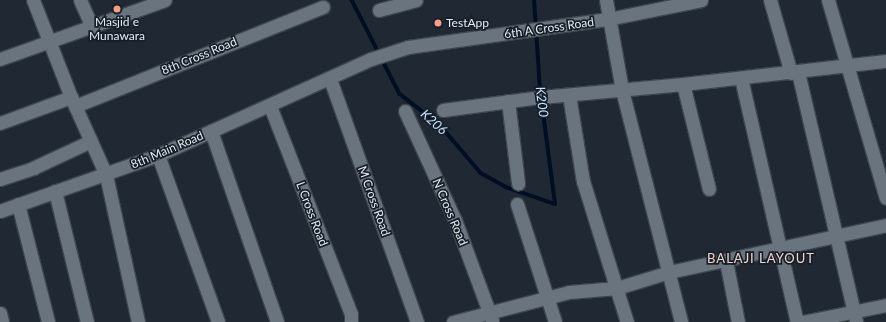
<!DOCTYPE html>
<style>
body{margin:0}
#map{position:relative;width:886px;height:322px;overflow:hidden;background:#202933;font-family:Lato,sans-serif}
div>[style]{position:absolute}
.stream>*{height:3.5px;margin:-1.75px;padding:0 1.75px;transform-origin:1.75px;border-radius:1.75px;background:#000e23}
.roads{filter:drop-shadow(1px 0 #3e464d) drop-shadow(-1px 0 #3e464d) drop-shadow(0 1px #3e464d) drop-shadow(0 -1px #3e464d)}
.minor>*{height:13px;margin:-6.5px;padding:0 6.5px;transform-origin:6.5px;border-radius:6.5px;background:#69747f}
.dots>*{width:11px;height:11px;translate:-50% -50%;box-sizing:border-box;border:2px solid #161f29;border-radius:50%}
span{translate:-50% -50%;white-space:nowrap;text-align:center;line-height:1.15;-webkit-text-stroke:3.5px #161f29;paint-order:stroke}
.poi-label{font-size:12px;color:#e4eaf0}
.left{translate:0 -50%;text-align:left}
.street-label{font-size:12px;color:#e4eaf0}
.water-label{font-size:13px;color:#c4e0fb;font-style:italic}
.neighbourhood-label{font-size:13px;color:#f5d4c9;letter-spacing:1px}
</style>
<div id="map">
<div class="stream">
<i style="left:352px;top:0;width:59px;rotate:63deg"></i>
<i style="left:382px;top:59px;width:39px;rotate:63deg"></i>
<i style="left:400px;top:94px;width:51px;rotate:37.8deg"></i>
<i style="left:440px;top:125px;width:63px;rotate:49.5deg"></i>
<i style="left:481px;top:173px;width:29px;rotate:29deg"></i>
<i style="left:506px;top:187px;width:52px;rotate:19.1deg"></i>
<i style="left:555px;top:204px;width:115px;rotate:-97.5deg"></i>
<i style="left:540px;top:90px;width:90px;rotate:-93.8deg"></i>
</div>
<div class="roads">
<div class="minor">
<i style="left:33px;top:0;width:104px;rotate:68.6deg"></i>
<i style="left:71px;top:97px;width:85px;rotate:65.8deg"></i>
<i style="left:106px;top:175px;width:150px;rotate:77.7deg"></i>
<i style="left:80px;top:0;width:30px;rotate:66deg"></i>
<i style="left:606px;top:0;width:91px;rotate:79.9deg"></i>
<i style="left:622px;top:90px;width:239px;rotate:75.7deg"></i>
<i style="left:770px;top:0;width:76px;rotate:74deg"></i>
<i style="left:828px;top:0;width:206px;rotate:73.7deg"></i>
<i style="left:379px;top:10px;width:38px;rotate:-15deg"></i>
<i style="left:0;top:59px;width:175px;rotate:-19.7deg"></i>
<i style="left:798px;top:72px;width:257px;rotate:76.9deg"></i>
<i style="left:741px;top:78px;width:250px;rotate:77.1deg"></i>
<i style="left:330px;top:79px;width:258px;rotate:70.3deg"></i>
<i style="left:683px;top:84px;width:108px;rotate:76.1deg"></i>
<i style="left:569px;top:95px;width:87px;rotate:80.8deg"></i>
<i style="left:583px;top:181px;width:148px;rotate:72.7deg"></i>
<i style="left:508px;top:101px;width:83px;rotate:83deg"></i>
<i style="left:75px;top:106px;width:267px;rotate:-21.8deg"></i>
<i style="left:270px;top:106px;width:223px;rotate:68.7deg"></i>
<i style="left:351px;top:314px;width:8px;rotate:90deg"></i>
<i style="left:443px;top:110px;width:99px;rotate:-7.6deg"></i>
<i style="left:541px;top:97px;width:143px;rotate:-5.2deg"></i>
<i style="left:683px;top:84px;width:204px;rotate:-6.5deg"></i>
<i style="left:405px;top:111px;width:120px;rotate:65.4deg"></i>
<i style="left:455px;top:220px;width:107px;rotate:69.7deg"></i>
<i style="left:0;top:123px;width:76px;rotate:-20.1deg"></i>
<i style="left:211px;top:131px;width:202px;rotate:70.9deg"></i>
<i style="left:158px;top:155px;width:177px;rotate:70.2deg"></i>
<i style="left:0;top:179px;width:35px;rotate:-18deg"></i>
<i style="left:33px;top:168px;width:64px;rotate:-25deg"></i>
<i style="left:55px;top:191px;width:135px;rotate:76.3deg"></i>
<i style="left:18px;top:204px;width:122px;rotate:75.7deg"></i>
<i style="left:517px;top:204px;width:124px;rotate:72.1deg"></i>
<i style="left:0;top:211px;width:168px;rotate:-19.5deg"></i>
<i style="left:158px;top:155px;width:234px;rotate:-24.3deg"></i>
<i style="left:371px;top:59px;width:39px;rotate:-18deg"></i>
<i style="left:408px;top:47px;width:202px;rotate:-8deg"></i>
<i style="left:608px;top:19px;width:95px;rotate:-11.5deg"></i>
<i style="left:726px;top:261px;width:62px;rotate:78.9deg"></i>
<i style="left:0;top:313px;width:9px;rotate:77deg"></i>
<i style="left:453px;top:322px;width:120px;rotate:-14.5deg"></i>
<i style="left:569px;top:292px;width:48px;rotate:-4.8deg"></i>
<i style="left:617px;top:288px;width:54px;rotate:-17.1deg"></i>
<i style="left:669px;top:272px;width:222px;rotate:-12.2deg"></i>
<i style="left:802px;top:322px;width:86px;rotate:-11.4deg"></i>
</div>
</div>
<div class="dots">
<i style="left:117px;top:9px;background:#f39f85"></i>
<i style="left:438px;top:23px;background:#f39f85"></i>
</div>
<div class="poi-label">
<span style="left:117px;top:29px">Masjid e<br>Munawara</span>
<span class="left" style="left:446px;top:23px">TestApp</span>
</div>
<div class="street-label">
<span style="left:549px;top:28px;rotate:-8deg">6th A Cross Road</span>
<span style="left:199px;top:56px;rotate:-22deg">8th Cross Road</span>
<span style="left:167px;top:150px;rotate:-23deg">8th Main Road</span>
<span style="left:374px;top:201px;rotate:70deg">M Cross Road</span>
<span style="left:450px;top:212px;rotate:67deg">N Cross Road</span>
<span style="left:312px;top:214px;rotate:69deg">L Cross Road</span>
</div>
<div class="water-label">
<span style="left:542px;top:102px;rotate:83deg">K200</span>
<span style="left:434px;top:122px;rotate:42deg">K206</span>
</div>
<div class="neighbourhood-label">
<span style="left:761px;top:258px">BALAJI LAYOUT</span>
</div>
</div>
